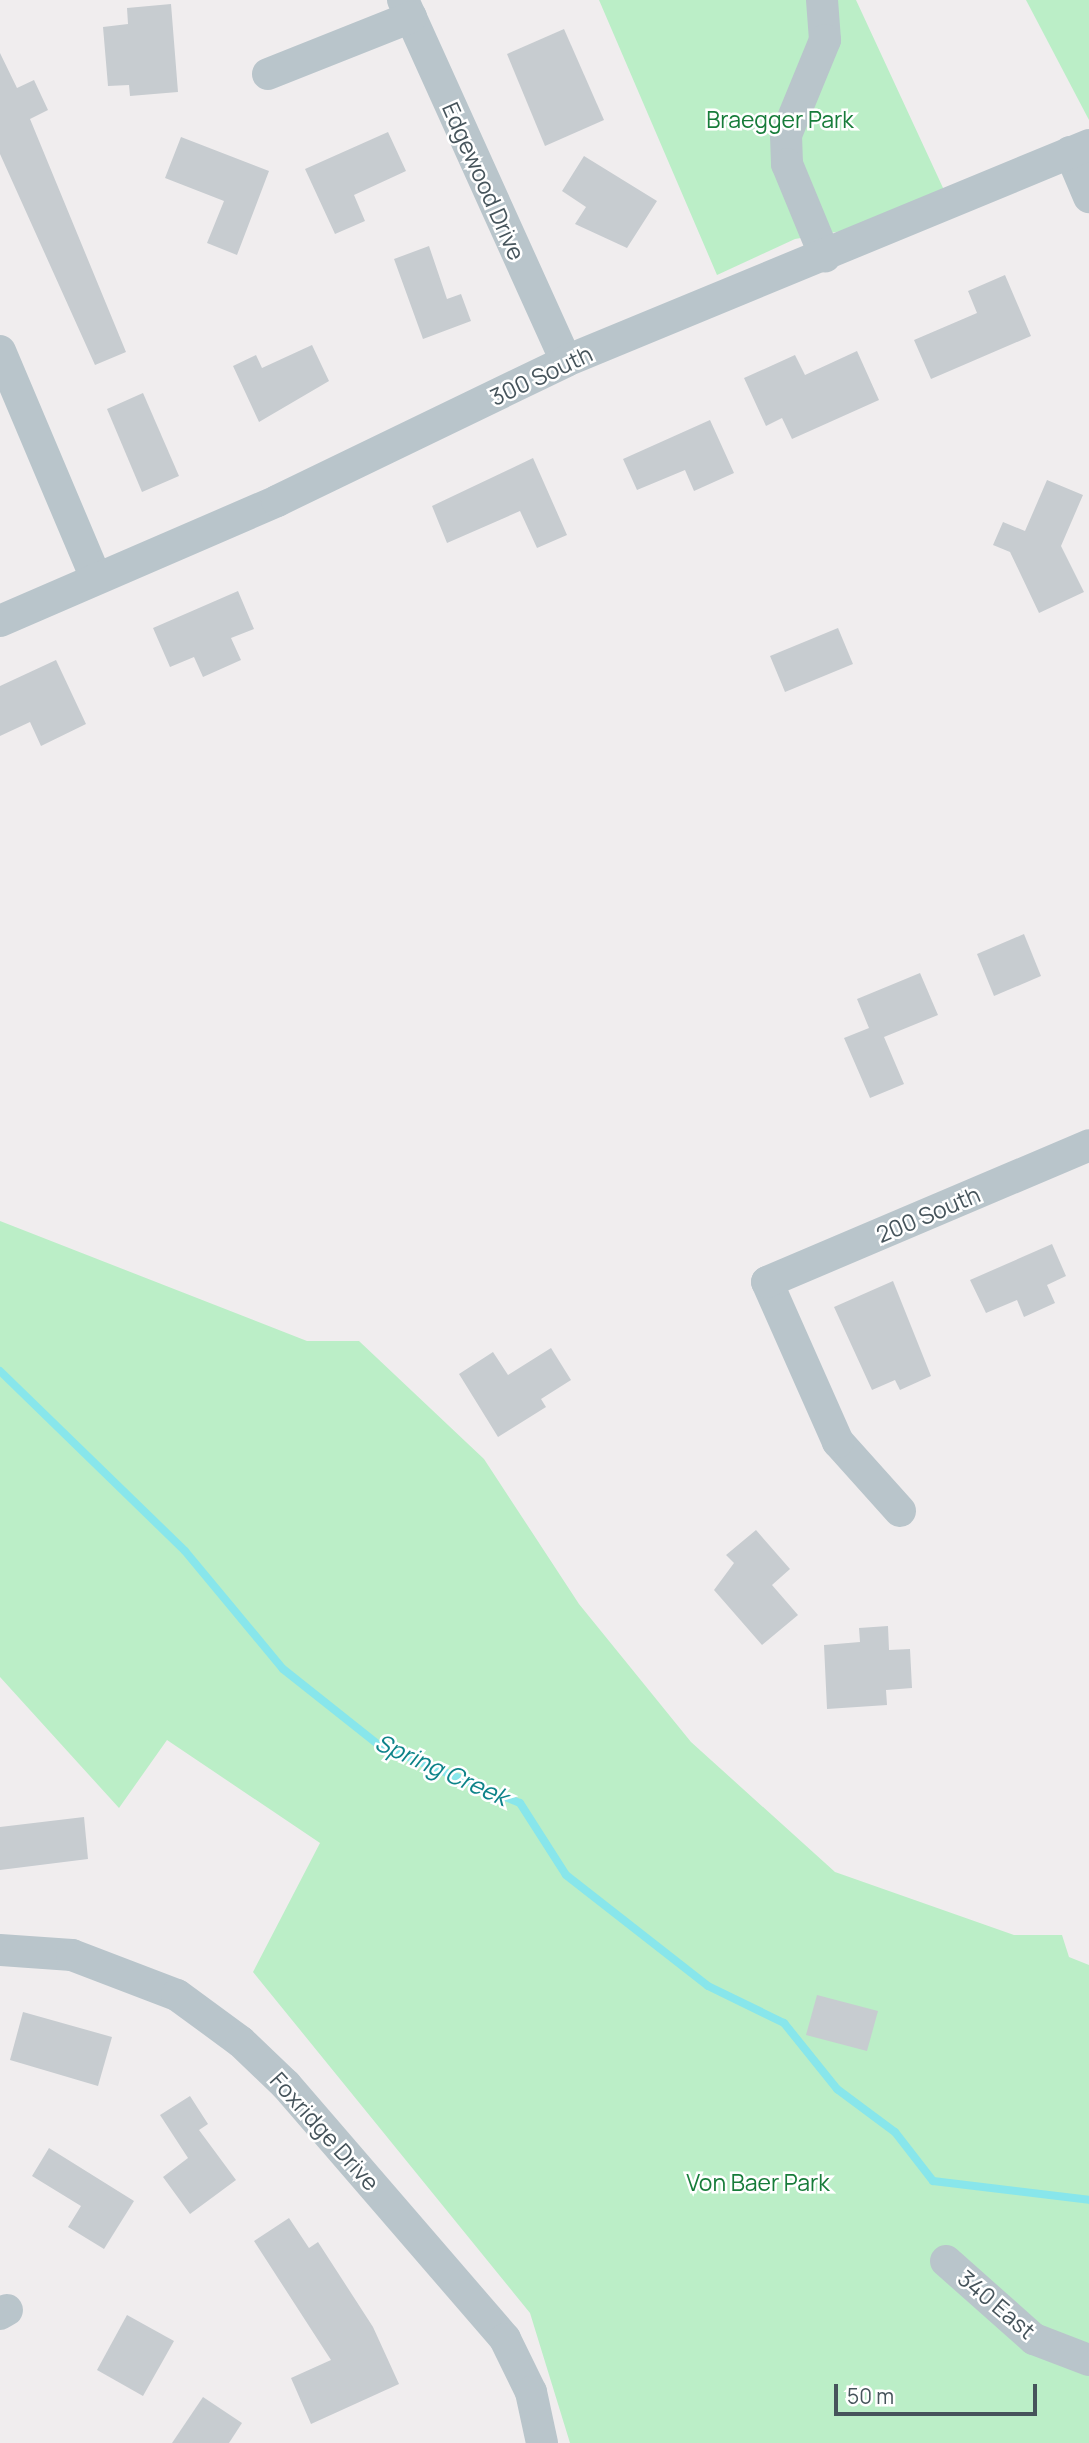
<!DOCTYPE html>
<style>
body{margin:0}
#map{position:relative;width:1089px;height:2443px;overflow:hidden;background:#f0edee;font-family:Manrope,sans-serif}
div>[style]{position:absolute}
.green>*{inset:0;background:#bbeec7}
.stream>*{height:8px;margin:-4px;padding:0 4px;transform-origin:4px;border-radius:4px;background:#88e6eb}
.building>*{inset:0;background:#c7ccd0}
.street>*{height:32px;margin:-16px;padding:0 16px;transform-origin:16px;border-radius:16px;background:#b9c5cb}
span{translate:-50% -50%;white-space:nowrap;text-align:center;line-height:1.15;-webkit-text-stroke:5px #fff;paint-order:stroke}
.park-label{font-size:23px;color:#177c3a}
.street-label{font-size:23px;color:#46545b}
.water-label{font-size:24px;color:#0d8389;font-style:italic}
.scale{position:absolute;left:834px;top:2384px;width:203px;height:32px;box-sizing:border-box;border:4px solid #46545b;border-top:0;padding-left:9px;font-size:21px;line-height:24px;white-space:nowrap;color:#46545b;-webkit-text-stroke:5px #fff;paint-order:stroke}
</style>
<div id="map">
<div class="green">
<i style="clip-path:polygon(599px 0,856px 0,944px 190px,842px 231px,795px 239px,717px 275px)"></i>
<i style="clip-path:polygon(1026px 0,1089px 0,1089px 120px)"></i>
<i style="clip-path:polygon(0 1221px,307px 1341px,359px 1341px,484px 1459px,579px 1604px,691px 1742px,835px 1872px,1014px 1935px,1062px 1935px,1069px 1957px,1089px 1965px,1089px 2443px,570px 2443px,530px 2313px,253px 1972px,320px 1843px,167px 1740px,119px 1808px,0 1677px)"></i>
</div>
<div class="stream">
<i style="left:0;top:1371px;width:258px;rotate:44.2deg"></i>
<i style="left:185px;top:1551px;width:153px;rotate:50.3deg"></i>
<i style="left:283px;top:1669px;width:122px;rotate:38.4deg"></i>
<i style="left:379px;top:1745px;width:152px;rotate:22.4deg"></i>
<i style="left:520px;top:1803px;width:85px;rotate:57.4deg"></i>
<i style="left:566px;top:1875px;width:180px;rotate:38deg"></i>
<i style="left:708px;top:1986px;width:85px;rotate:26deg"></i>
<i style="left:784px;top:2023px;width:85px;rotate:51.2deg"></i>
<i style="left:837px;top:2089px;width:72px;rotate:36.6deg"></i>
<i style="left:895px;top:2132px;width:62px;rotate:52.2deg"></i>
<i style="left:933px;top:2181px;width:157px;rotate:6.9deg"></i>
</div>
<div class="building">
<i style="clip-path:polygon(171px 4px,178px 92px,130px 96px,129px 85px,108px 86px,103px 27px,128px 24px,127px 8px)"></i>
<i style="clip-path:polygon(564px 29px,604px 120px,545px 146px,507px 54px)"></i>
<i style="clip-path:polygon(0 53px,17px 88px,34px 80px,48px 110px,30px 119px,126px 352px,95px 365px,0 154px)"></i>
<i style="clip-path:polygon(388px 132px,406px 171px,354px 195px,365px 221px,335px 234px,305px 169px)"></i>
<i style="clip-path:polygon(181px 137px,269px 171px,237px 255px,207px 243px,224px 201px,165px 178px)"></i>
<i style="clip-path:polygon(584px 156px,657px 201px,627px 248px,575px 224px,586px 207px,562px 191px)"></i>
<i style="clip-path:polygon(429px 246px,447px 299px,461px 294px,471px 321px,423px 339px,394px 259px)"></i>
<i style="clip-path:polygon(1005px 275px,1031px 336px,931px 379px,914px 340px,977px 313px,968px 291px)"></i>
<i style="clip-path:polygon(312px 345px,329px 381px,259px 422px,233px 366px,256px 355px,262px 368px)"></i>
<i style="clip-path:polygon(857px 351px,879px 400px,792px 439px,782px 418px,766px 426px,744px 378px,795px 355px,805px 375px)"></i>
<i style="clip-path:polygon(143px 393px,179px 476px,142px 492px,107px 409px)"></i>
<i style="clip-path:polygon(710px 420px,734px 473px,694px 491px,685px 470px,637px 490px,623px 459px)"></i>
<i style="clip-path:polygon(533px 458px,567px 535px,537px 548px,520px 511px,447px 543px,432px 506px)"></i>
<i style="clip-path:polygon(1047px 480px,1083px 495px,1061px 546px,1084px 592px,1039px 613px,1010px 552px,993px 545px,1003px 522px,1025px 531px)"></i>
<i style="clip-path:polygon(238px 591px,254px 629px,231px 638px,241px 660px,203px 677px,194px 657px,170px 667px,153px 628px)"></i>
<i style="clip-path:polygon(838px 628px,853px 664px,785px 692px,770px 656px)"></i>
<i style="clip-path:polygon(56px 660px,86px 724px,41px 746px,30px 722px,0 736px,0 686px)"></i>
<i style="clip-path:polygon(1024px 934px,1041px 976px,994px 996px,977px 954px)"></i>
<i style="clip-path:polygon(920px 973px,938px 1015px,884px 1037px,904px 1084px,870px 1098px,844px 1038px,869px 1028px,857px 999px)"></i>
<i style="clip-path:polygon(1052px 1244px,1066px 1276px,1047px 1285px,1055px 1303px,1024px 1317px,1017px 1300px,986px 1313px,970px 1280px)"></i>
<i style="clip-path:polygon(893px 1281px,931px 1376px,900px 1390px,895px 1380px,872px 1390px,834px 1307px)"></i>
<i style="clip-path:polygon(551px 1348px,571px 1380px,541px 1399px,546px 1407px,498px 1437px,459px 1374px,493px 1352px,508px 1375px)"></i>
<i style="clip-path:polygon(756px 1530px,790px 1569px,772px 1585px,798px 1615px,762px 1645px,714px 1590px,734px 1563px,726px 1555px)"></i>
<i style="clip-path:polygon(888px 1626px,889px 1650px,910px 1649px,912px 1688px,886px 1690px,887px 1705px,827px 1709px,824px 1645px,860px 1642px,859px 1628px)"></i>
<i style="clip-path:polygon(84px 1817px,88px 1859px,0 1870px,0 1827px)"></i>
<i style="clip-path:polygon(817px 1995px,878px 2011px,867px 2051px,806px 2035px)"></i>
<i style="clip-path:polygon(23px 2012px,112px 2037px,98px 2086px,10px 2060px)"></i>
<i style="clip-path:polygon(190px 2096px,208px 2124px,199px 2130px,236px 2180px,190px 2214px,163px 2177px,188px 2158px,160px 2115px)"></i>
<i style="clip-path:polygon(49px 2148px,134px 2201px,104px 2249px,68px 2227px,81px 2206px,32px 2176px)"></i>
<i style="clip-path:polygon(289px 2218px,309px 2248px,318px 2242px,373px 2327px,399px 2384px,311px 2424px,291px 2378px,331px 2360px,254px 2241px)"></i>
<i style="clip-path:polygon(127px 2315px,174px 2341px,143px 2396px,97px 2370px)"></i>
<i style="clip-path:polygon(203px 2397px,242px 2423px,229px 2443px,172px 2443px)"></i>
</div>
<div class="street">
<i style="left:403px;top:0;width:396px;rotate:65.7deg"></i>
<i style="left:822px;top:0;width:40px;rotate:85.7deg"></i>
<i style="left:825px;top:40px;width:103px;rotate:112.3deg"></i>
<i style="left:786px;top:135px;width:29px;rotate:88deg"></i>
<i style="left:787px;top:164px;width:100px;rotate:67.6deg"></i>
<i style="left:268px;top:74px;width:154px;rotate:-21.7deg"></i>
<i style="left:1070px;top:152px;width:49px;rotate:67.1deg"></i>
<i style="left:0;top:351px;width:246px;rotate:67.1deg"></i>
<i style="left:0;top:621px;width:302px;rotate:-23.4deg"></i>
<i style="left:277px;top:501px;width:321px;rotate:-25.8deg"></i>
<i style="left:566px;top:361px;width:566px;rotate:-22.44deg"></i>
<i style="left:900px;top:1511px;width:93px;rotate:-131.9deg"></i>
<i style="left:838px;top:1442px;width:175px;rotate:-113.9deg"></i>
<i style="left:767px;top:1282px;width:350px;rotate:-23deg"></i>
<i style="left:0;top:1950px;width:72px;rotate:4deg"></i>
<i style="left:72px;top:1955px;width:112px;rotate:20.9deg"></i>
<i style="left:177px;top:1995px;width:79px;rotate:36.3deg"></i>
<i style="left:241px;top:2042px;width:62px;rotate:43.7deg"></i>
<i style="left:286px;top:2085px;width:335px;rotate:49.2deg"></i>
<i style="left:505px;top:2339px;width:59px;rotate:63.9deg"></i>
<i style="left:531px;top:2392px;width:52px;rotate:77.8deg"></i>
<i style="left:946px;top:2261px;width:118px;rotate:41.6deg"></i>
<i style="left:1034px;top:2339px;width:59px;rotate:20.9deg"></i>
<i style="left:0;top:2314px;width:8px;rotate:-30deg"></i>
</div>
<div class="park-label">
<span style="left:780px;top:119px">Braegger Park</span>
<span style="left:758px;top:2182px">Von Baer Park</span>
</div>
<div class="street-label">
<span style="left:484px;top:181px;rotate:66deg">Edgewood Drive</span>
<span style="left:541px;top:375px;rotate:-25deg">300 South</span>
<span style="left:928px;top:1214px;rotate:-23deg">200 South</span>
<span style="left:325px;top:2131px;rotate:48deg">Foxridge Drive</span>
<span style="left:997px;top:2304px;rotate:40deg">340 East</span>
</div>
<div class="water-label">
<span style="left:442px;top:1769px;rotate:24deg">Spring Creek</span>
</div>
<div class="scale">50 m</div>
</div>
